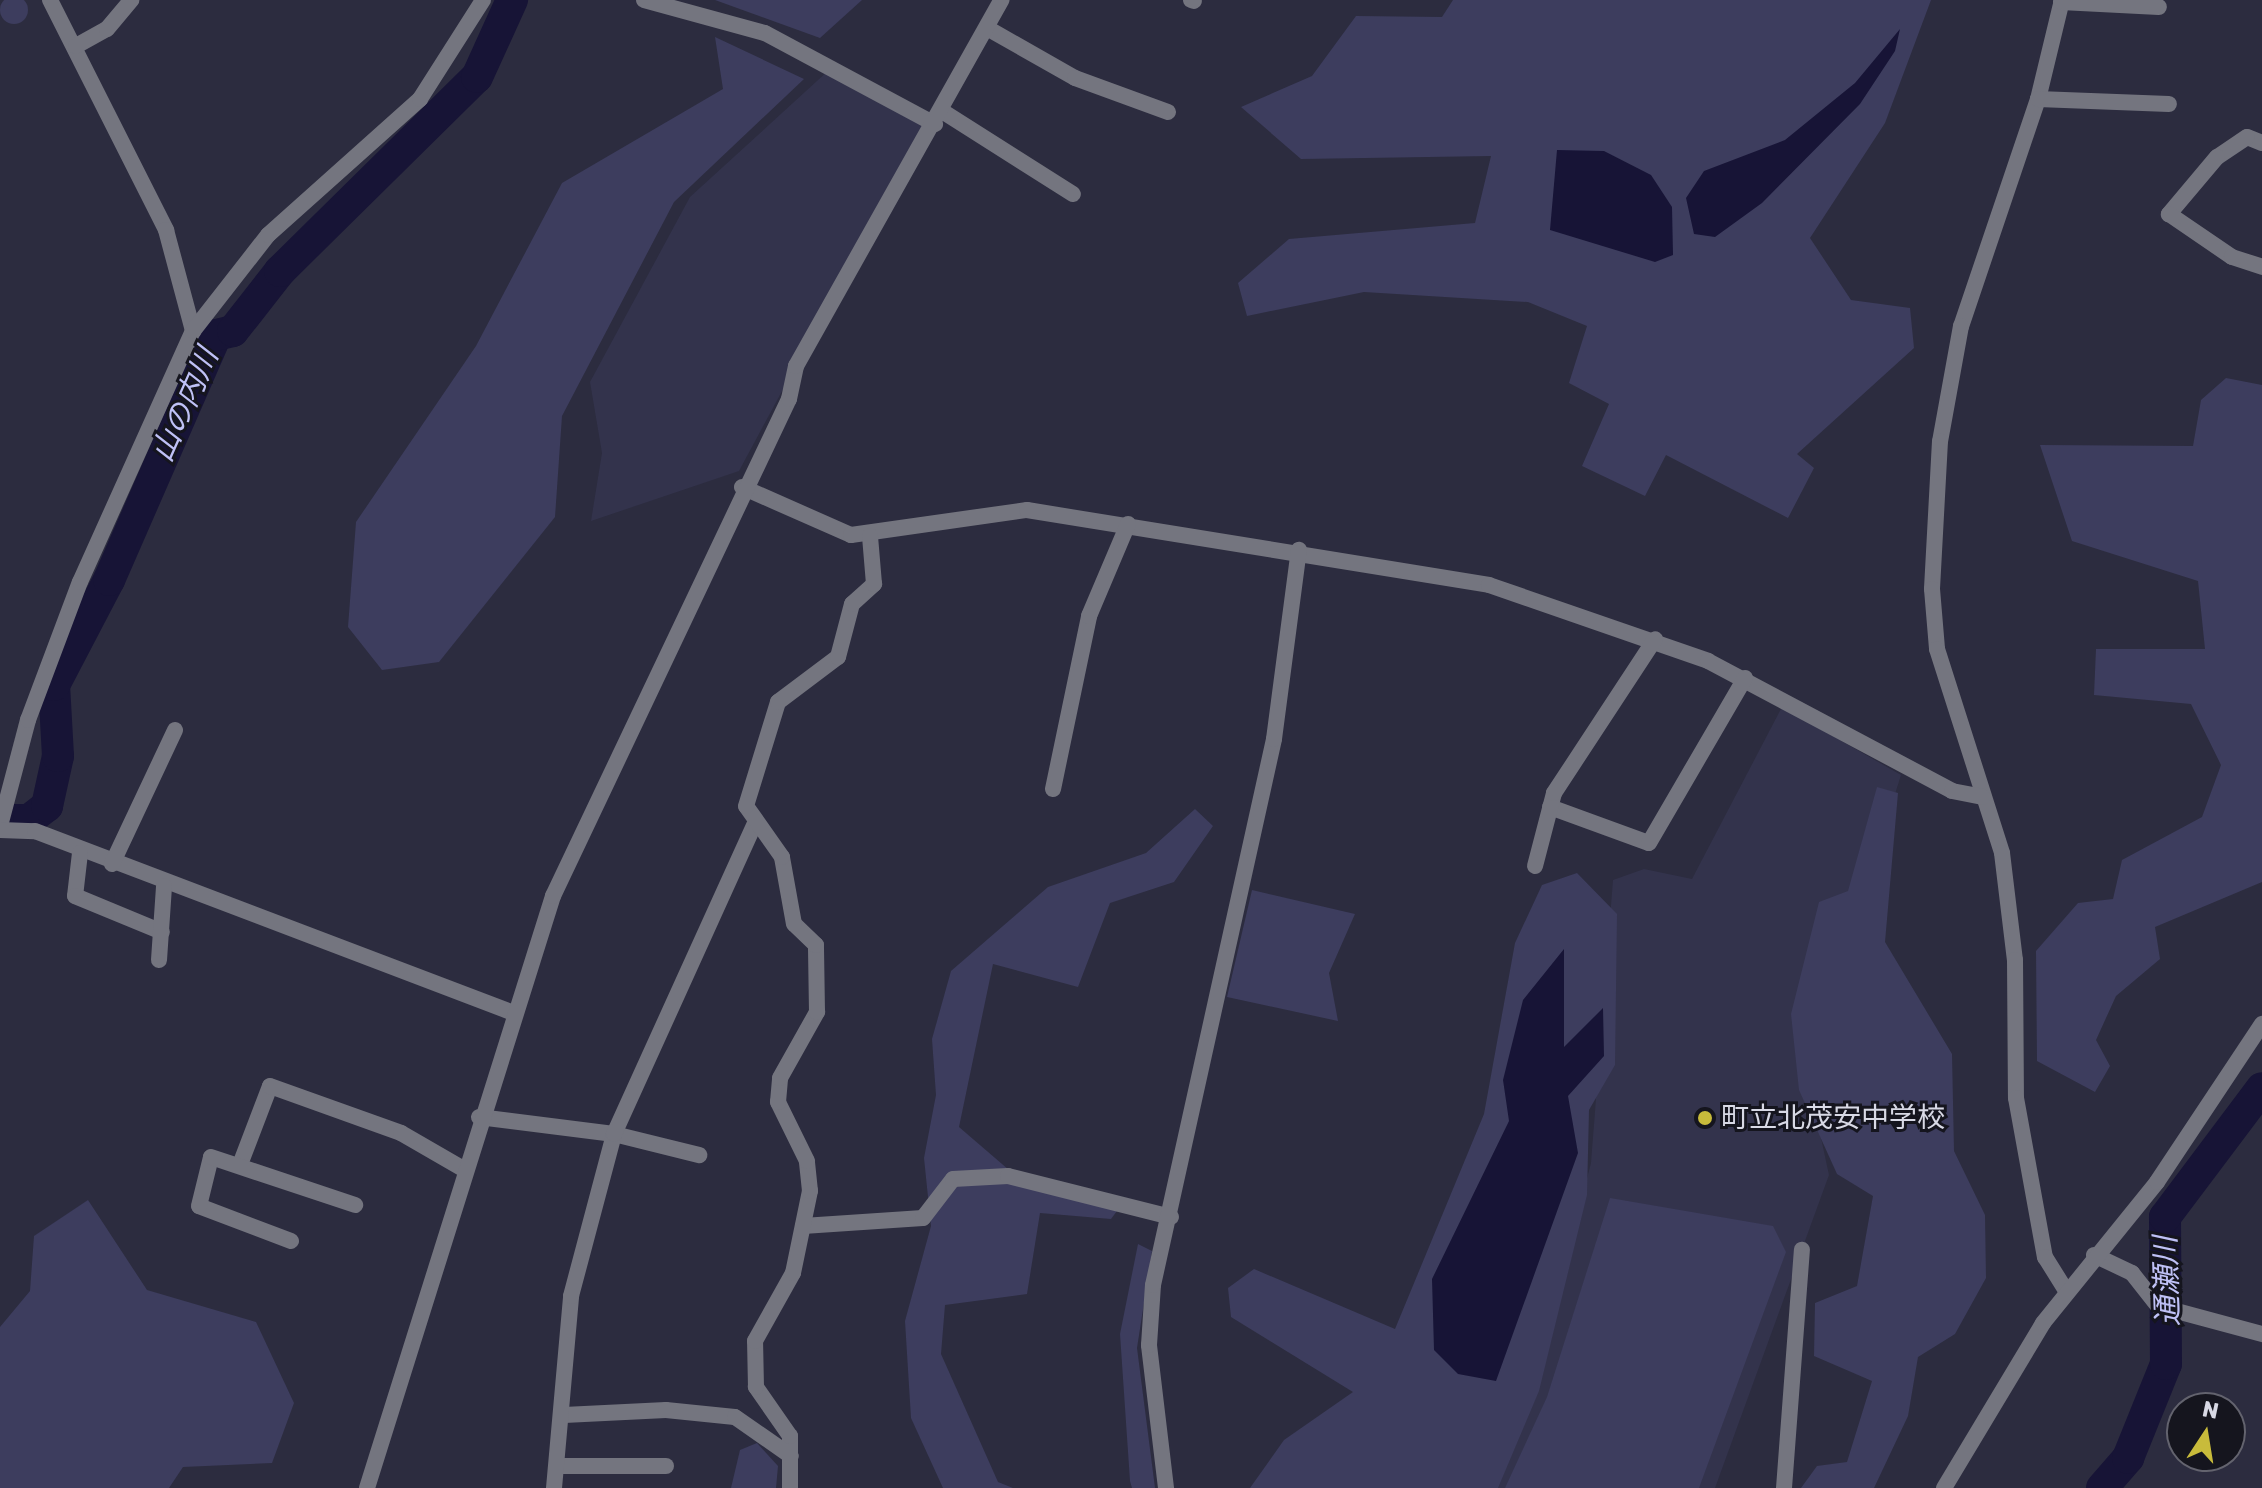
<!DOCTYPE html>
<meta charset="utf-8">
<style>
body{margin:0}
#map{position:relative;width:2262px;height:1488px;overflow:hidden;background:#2c2c3f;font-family:Rubik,"Noto Sans JP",sans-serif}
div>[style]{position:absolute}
.built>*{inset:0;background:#33334c}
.green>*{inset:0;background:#3d3d5e}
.round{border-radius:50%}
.water>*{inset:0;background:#171436}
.river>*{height:32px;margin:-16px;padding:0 16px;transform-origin:16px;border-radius:16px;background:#171436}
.minor>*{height:16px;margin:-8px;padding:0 8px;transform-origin:8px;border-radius:8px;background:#74757f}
.tertiary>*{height:16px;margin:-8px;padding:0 8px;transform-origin:8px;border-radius:8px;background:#74757f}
.dots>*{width:22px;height:22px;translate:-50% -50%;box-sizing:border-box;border:4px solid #15151e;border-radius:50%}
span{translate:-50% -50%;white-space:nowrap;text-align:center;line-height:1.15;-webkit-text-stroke:6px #15151e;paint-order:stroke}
.poi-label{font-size:28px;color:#d8d9e5}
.left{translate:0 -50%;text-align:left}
.water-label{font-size:30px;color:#bfc1f6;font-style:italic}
.north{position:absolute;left:2166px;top:1392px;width:80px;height:80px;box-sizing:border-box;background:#15151e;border:2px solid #63636e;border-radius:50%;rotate:12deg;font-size:22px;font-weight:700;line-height:32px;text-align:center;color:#d8d9e5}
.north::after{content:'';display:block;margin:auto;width:28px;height:36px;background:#c8bb3b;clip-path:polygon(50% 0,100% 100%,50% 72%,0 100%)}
</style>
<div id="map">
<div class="built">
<i style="clip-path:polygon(829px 70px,926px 124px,739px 471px,591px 521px,602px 453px,590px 382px,690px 197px)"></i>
<i style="clip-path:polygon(1782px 707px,1901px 775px,1807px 1073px,1829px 1175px,1715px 1488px,1492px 1488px,1535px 1380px,1591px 1163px,1613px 880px,1644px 869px,1692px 879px)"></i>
</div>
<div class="green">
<i class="round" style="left:0;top:-4px;width:28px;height:28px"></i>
<i style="clip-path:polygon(715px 0,862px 0,820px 38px)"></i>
<i style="clip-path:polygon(1453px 0,1931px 0,1885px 123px,1810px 238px,1851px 300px,1910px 308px,1914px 348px,1797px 454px,1814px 468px,1788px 518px,1666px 455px,1645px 496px,1582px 466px,1609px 404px,1569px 383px,1587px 326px,1528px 302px,1364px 292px,1247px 316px,1238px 283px,1289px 239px,1475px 223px,1491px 156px,1301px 159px,1241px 107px,1312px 76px,1356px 16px,1442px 17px)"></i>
<i style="clip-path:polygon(715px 37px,804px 79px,674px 202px,562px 416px,555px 517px,439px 662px,382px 670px,348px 627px,356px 522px,476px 346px,562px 183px,723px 89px)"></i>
<i style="clip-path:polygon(2226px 378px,2262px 385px,2262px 882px,2155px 927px,2160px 959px,2116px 996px,2096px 1040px,2110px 1066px,2095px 1092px,2037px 1061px,2036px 951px,2078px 903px,2113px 899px,2122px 860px,2202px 817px,2221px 765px,2191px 704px,2094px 695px,2096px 649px,2205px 649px,2198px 581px,2072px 541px,2040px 445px,2193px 446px,2201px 400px)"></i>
<i style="clip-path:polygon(1877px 787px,1898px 793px,1885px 942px,1952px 1054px,1954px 1151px,1985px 1215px,1986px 1278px,1955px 1334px,1918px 1357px,1908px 1416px,1874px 1488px,1801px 1488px,1817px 1466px,1847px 1462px,1872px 1381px,1814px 1356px,1815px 1303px,1857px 1286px,1873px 1196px,1837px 1174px,1799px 1090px,1791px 1014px,1819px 902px,1848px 891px)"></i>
<i style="clip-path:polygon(1195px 809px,1213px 826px,1174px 882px,1110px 903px,1078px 987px,993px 964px,959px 1127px,1009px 1170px,1126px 1199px,1111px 1219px,1040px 1213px,1027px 1294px,945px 1305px,941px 1354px,998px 1482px,1013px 1488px,943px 1488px,911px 1418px,905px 1321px,931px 1226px,924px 1158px,936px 1095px,932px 1039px,951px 971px,1048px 887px,1146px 853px)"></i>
<i style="clip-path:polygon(1577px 873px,1617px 914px,1615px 1065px,1589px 1110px,1587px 1195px,1539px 1391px,1498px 1488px,1250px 1488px,1284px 1440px,1353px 1392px,1231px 1317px,1228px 1288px,1254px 1269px,1395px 1329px,1484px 1114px,1515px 943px,1542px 885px)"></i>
<i style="clip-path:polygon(1252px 890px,1355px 914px,1329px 973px,1338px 1021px,1227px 997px)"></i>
<i style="clip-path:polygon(1610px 1198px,1773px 1226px,1786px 1252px,1699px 1488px,1505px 1488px,1547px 1397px)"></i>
<i style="clip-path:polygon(88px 1200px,147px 1290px,256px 1322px,294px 1403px,272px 1463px,183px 1467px,169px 1488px,0 1488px,0 1327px,30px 1291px,34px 1236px)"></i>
<i style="clip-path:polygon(1138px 1244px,1152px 1251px,1137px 1348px,1155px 1488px,1132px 1488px,1130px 1481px,1120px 1334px)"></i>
<i style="clip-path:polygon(757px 1443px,778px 1466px,776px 1488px,731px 1488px,740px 1450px)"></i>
</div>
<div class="water">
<i style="clip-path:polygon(1900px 29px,1895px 51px,1860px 104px,1762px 203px,1715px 237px,1694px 234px,1686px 198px,1704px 171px,1785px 140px,1855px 83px)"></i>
<i style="clip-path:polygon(1557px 150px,1604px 151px,1651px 175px,1672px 207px,1673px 255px,1655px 262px,1550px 230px)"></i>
<i style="clip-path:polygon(1564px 949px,1564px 1047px,1603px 1008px,1604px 1056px,1568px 1096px,1578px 1153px,1496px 1381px,1458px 1374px,1434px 1350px,1432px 1279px,1509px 1121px,1503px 1080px,1523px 1000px)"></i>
</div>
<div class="river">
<i style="left:0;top:820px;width:29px"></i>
<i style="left:29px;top:820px;width:23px;rotate:-38deg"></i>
<i style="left:47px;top:806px;width:51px;rotate:-77.6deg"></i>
<i style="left:58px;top:756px;width:71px;rotate:-93.2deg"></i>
<i style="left:54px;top:685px;width:119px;rotate:-62.4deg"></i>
<i style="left:109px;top:580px;width:267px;rotate:-66.4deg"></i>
<i style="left:216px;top:335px;width:17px;rotate:-13deg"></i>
<i style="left:233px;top:331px;width:76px;rotate:-51.9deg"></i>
<i style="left:280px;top:271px;width:276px;rotate:-44.6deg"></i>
<i style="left:477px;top:77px;width:85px;rotate:-65.6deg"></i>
<i style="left:2102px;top:1488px;width:40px;rotate:-49deg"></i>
<i style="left:2128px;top:1458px;width:101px;rotate:-68deg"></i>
<i style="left:2166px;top:1364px;width:147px;rotate:-90.4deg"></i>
<i style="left:2165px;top:1217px;width:161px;rotate:-53.1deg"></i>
</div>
<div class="minor">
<i style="left:50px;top:0;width:258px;rotate:63.2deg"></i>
<i style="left:166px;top:230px;width:105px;rotate:75deg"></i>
<i style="left:644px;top:0;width:125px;rotate:15.3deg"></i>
<i style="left:765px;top:33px;width:193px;rotate:28.2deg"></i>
<i style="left:1191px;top:0;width:3px;rotate:18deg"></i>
<i style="left:2062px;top:0;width:102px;rotate:103.6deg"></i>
<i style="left:2038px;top:99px;width:240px;rotate:108.7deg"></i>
<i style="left:1961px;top:326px;width:117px;rotate:100.3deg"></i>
<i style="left:1940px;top:441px;width:148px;rotate:93.1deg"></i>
<i style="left:1932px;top:589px;width:60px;rotate:85.2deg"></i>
<i style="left:1937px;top:649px;width:214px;rotate:72.3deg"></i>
<i style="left:2002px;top:853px;width:108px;rotate:83.1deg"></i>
<i style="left:2015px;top:960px;width:138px;rotate:89.6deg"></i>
<i style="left:2016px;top:1098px;width:162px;rotate:79.7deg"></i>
<i style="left:2045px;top:1257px;width:40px;rotate:58deg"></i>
<i style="left:2061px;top:2px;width:98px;rotate:2.9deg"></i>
<i style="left:987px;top:28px;width:101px;rotate:29.6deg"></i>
<i style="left:1075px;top:78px;width:99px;rotate:20.1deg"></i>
<i style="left:76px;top:46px;width:35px;rotate:-29deg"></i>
<i style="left:107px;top:29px;width:38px;rotate:-50deg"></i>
<i style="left:2038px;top:99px;width:131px;rotate:2.2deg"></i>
<i style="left:942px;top:111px;width:155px;rotate:32.4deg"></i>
<i style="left:2262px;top:143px;width:16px;rotate:-158deg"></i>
<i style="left:2247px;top:137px;width:36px;rotate:146deg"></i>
<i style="left:2217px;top:157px;width:75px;rotate:130.1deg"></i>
<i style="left:2169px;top:214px;width:76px;rotate:34.3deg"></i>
<i style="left:2232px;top:257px;width:32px;rotate:18deg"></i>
<i style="left:742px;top:487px;width:119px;rotate:23.8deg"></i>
<i style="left:851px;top:535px;width:178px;rotate:-8.1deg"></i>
<i style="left:1027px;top:510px;width:468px;rotate:9.2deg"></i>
<i style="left:1489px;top:585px;width:232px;rotate:19.1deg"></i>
<i style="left:1708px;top:661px;width:276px;rotate:28deg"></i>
<i style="left:1952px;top:791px;width:31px;rotate:11deg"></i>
<i style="left:1053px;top:789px;width:177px;rotate:-78.2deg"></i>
<i style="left:1089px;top:616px;width:100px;rotate:-67deg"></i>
<i style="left:1550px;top:807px;width:105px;rotate:20deg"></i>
<i style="left:1649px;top:843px;width:191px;rotate:-59.8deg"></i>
<i style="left:0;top:826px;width:110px;rotate:-75.2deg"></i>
<i style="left:28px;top:720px;width:147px;rotate:-69.4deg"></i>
<i style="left:80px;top:582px;width:275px;rotate:-65.8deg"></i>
<i style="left:193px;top:331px;width:122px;rotate:-52deg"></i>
<i style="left:268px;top:235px;width:204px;rotate:-41.8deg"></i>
<i style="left:420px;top:99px;width:117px;rotate:-57.5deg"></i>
<i style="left:0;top:830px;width:35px;rotate:2deg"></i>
<i style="left:35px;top:831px;width:509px;rotate:20.82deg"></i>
<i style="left:80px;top:853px;width:43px;rotate:96.6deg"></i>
<i style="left:75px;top:896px;width:94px;rotate:22.5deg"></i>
<i style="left:112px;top:864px;width:148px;rotate:-64.8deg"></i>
<i style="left:1535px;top:866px;width:75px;rotate:-75.4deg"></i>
<i style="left:1554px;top:793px;width:184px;rotate:-56.7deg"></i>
<i style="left:159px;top:960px;width:74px;rotate:-86.1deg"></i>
<i style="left:479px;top:1117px;width:136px;rotate:7.2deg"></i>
<i style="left:614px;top:1134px;width:88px;rotate:13.9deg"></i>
<i style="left:241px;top:1162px;width:81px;rotate:-69.1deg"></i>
<i style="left:270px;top:1086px;width:139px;rotate:19.7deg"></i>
<i style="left:401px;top:1133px;width:74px;rotate:30deg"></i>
<i style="left:803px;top:1226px;width:120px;rotate:-3.8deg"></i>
<i style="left:923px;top:1218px;width:49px;rotate:-52.4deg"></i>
<i style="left:953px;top:1179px;width:55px;rotate:-3.1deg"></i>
<i style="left:1008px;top:1176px;width:168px;rotate:14.1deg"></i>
<i style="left:291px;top:1241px;width:98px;rotate:-159.2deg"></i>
<i style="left:199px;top:1206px;width:50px;rotate:-76.2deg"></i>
<i style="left:211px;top:1157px;width:152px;rotate:18.4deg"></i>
<i style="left:2094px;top:1255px;width:42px;rotate:25.3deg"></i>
<i style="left:2132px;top:1273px;width:42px;rotate:51.8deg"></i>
<i style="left:2158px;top:1306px;width:108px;rotate:15.1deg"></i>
<i style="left:564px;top:1415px;width:102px;rotate:-2.8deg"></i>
<i style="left:666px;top:1410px;width:69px;rotate:5.8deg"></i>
<i style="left:735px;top:1417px;width:68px;rotate:34.9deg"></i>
<i style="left:557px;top:1466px;width:109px"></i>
<i style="left:367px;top:1488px;width:621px;rotate:-72.56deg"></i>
<i style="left:553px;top:896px;width:550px;rotate:-64.6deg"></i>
<i style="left:789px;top:399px;width:34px;rotate:-78deg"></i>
<i style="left:796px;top:366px;width:420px;rotate:-60.7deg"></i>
<i style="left:554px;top:1488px;width:193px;rotate:-84.9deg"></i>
<i style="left:571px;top:1296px;width:168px;rotate:-75.1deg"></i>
<i style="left:614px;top:1134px;width:339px;rotate:-65.6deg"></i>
<i style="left:790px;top:1488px;width:52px;rotate:-90deg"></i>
<i style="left:790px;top:1436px;width:60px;rotate:-124.8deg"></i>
<i style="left:756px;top:1387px;width:46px;rotate:-91.2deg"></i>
<i style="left:755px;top:1341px;width:78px;rotate:-60.8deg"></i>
<i style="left:793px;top:1273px;width:84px;rotate:-78.3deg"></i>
<i style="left:810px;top:1191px;width:30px;rotate:-96deg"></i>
<i style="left:807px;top:1161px;width:66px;rotate:-116.2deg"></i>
<i style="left:778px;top:1102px;width:24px;rotate:-85deg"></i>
<i style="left:780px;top:1078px;width:76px;rotate:-60.7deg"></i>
<i style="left:817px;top:1012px;width:67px;rotate:-90.9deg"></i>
<i style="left:816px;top:945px;width:30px;rotate:-136deg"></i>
<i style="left:794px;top:924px;width:68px;rotate:-100.2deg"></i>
<i style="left:782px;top:857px;width:62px;rotate:-125.2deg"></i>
<i style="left:746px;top:806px;width:109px;rotate:-72.9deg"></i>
<i style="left:778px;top:702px;width:75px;rotate:-36.9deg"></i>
<i style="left:838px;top:657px;width:55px;rotate:-75.2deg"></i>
<i style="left:852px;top:604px;width:30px;rotate:-42deg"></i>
<i style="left:874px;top:584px;width:48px;rotate:-94.8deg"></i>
<i style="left:1166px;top:1488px;width:144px;rotate:-96.8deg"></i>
<i style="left:1149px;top:1345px;width:60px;rotate:-86.2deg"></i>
<i style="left:1153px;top:1285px;width:559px;rotate:-77.5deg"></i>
<i style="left:1274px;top:739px;width:191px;rotate:-82.5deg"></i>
<i style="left:1784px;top:1488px;width:239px;rotate:-85.7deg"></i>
</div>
<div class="tertiary">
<i style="left:1944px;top:1488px;width:192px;rotate:-59deg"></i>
<i style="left:2043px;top:1323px;width:181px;rotate:-51deg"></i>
<i style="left:2157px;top:1182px;width:190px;rotate:-56.4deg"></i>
</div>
<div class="dots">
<i style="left:1705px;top:1118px;background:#c8bb3b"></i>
</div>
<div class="poi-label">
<span class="left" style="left:1721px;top:1118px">町立北茂安中学校</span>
</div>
<div class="water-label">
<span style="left:185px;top:405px;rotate:-66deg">山の内川</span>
<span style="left:2167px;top:1281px;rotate:-92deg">通瀬川</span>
</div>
<div class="north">N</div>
</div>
